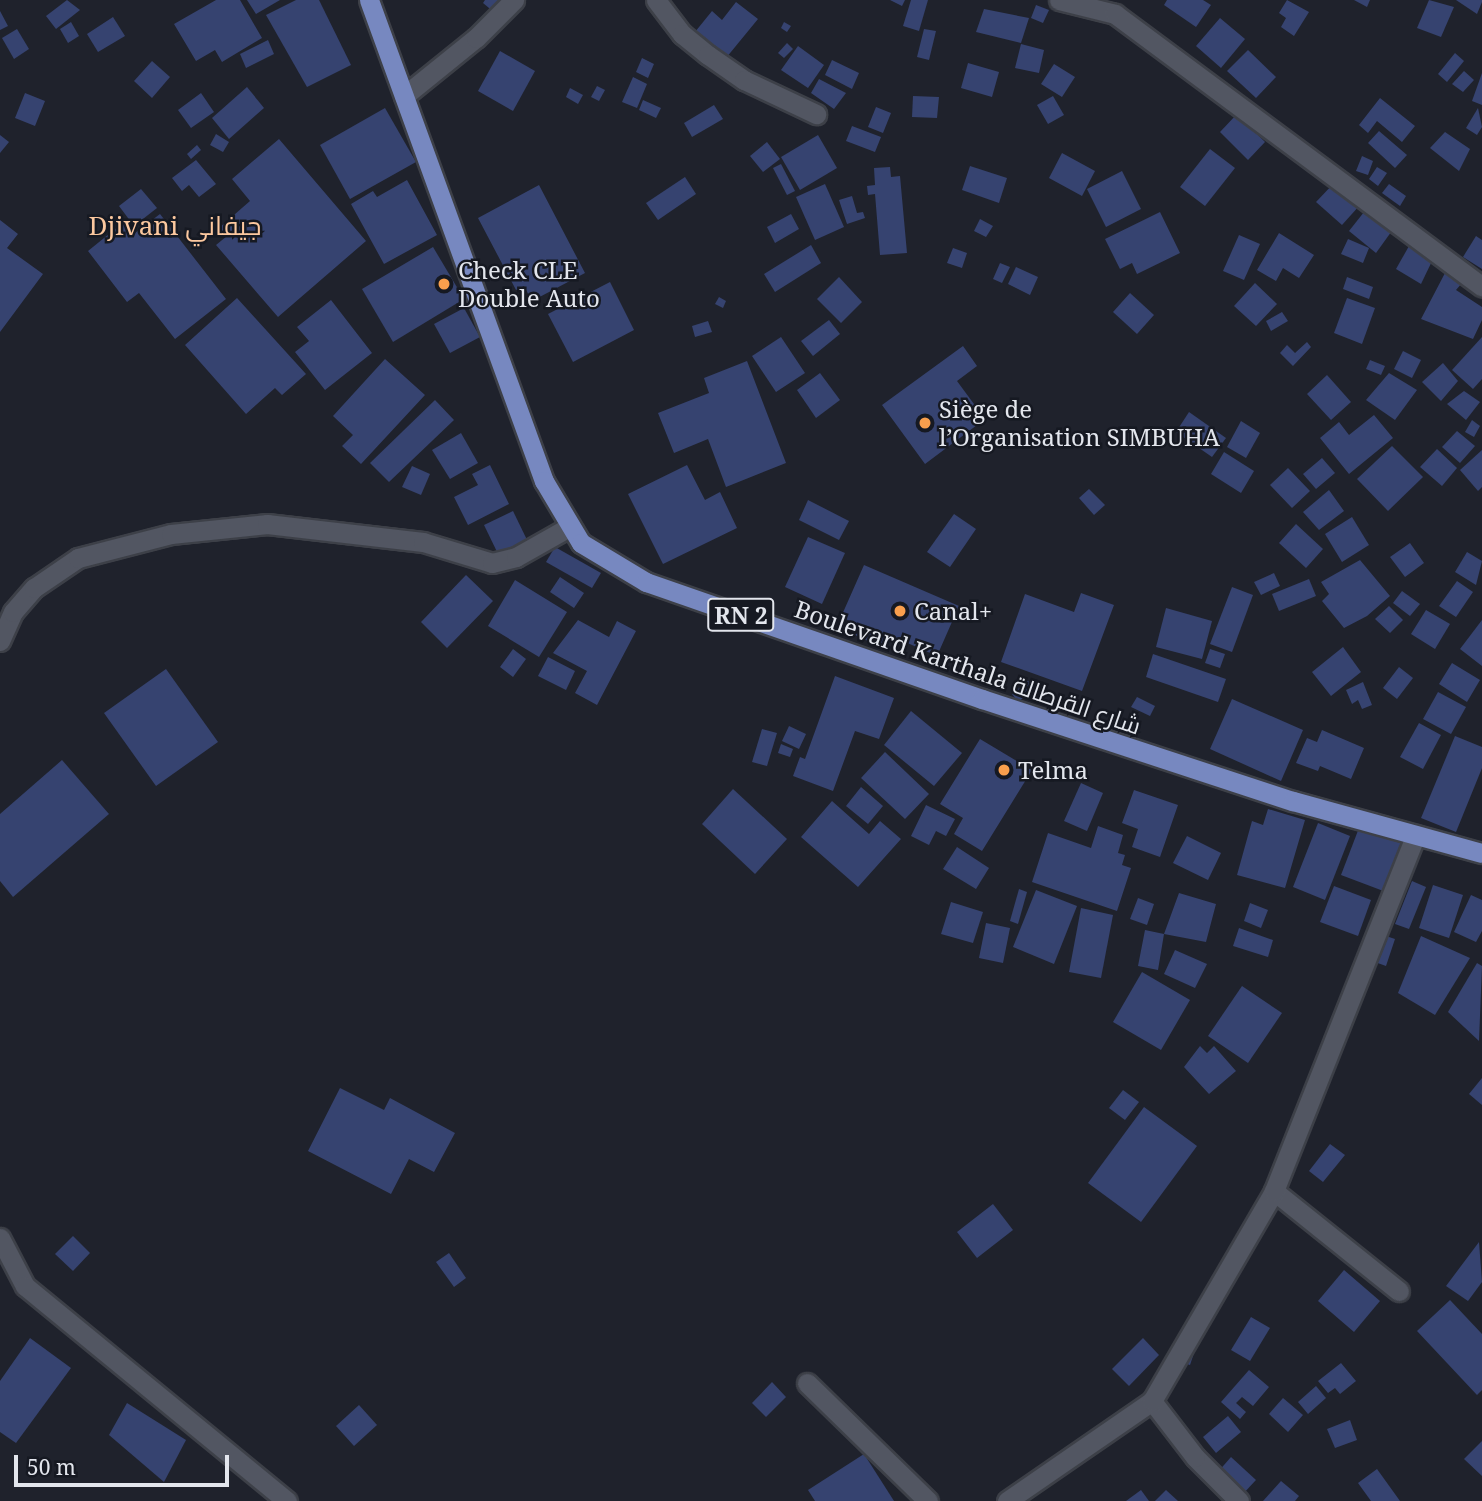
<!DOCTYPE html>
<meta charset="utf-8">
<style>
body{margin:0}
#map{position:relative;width:1482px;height:1501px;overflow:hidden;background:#1f222c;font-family:"Noto Serif",Cairo,serif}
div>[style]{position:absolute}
.building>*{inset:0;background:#364370}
.roads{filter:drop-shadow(2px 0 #3d4048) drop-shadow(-2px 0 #3d4048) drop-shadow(0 2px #3d4048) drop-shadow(0 -2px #3d4048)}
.minor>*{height:19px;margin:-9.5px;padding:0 9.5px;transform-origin:9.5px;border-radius:9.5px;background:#525662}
.primary>*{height:19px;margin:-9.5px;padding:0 9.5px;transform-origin:9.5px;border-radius:9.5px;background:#7788c0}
.dots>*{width:19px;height:19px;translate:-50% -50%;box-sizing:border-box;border:4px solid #161922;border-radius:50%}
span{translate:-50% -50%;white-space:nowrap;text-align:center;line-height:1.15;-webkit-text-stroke:5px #161922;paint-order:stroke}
.shield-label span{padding:2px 5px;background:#161922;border:2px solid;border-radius:5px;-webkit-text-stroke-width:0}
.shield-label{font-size:23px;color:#e3e6ed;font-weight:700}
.poi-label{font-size:24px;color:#e3e6ed}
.left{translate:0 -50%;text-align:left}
.street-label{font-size:24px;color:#e3e6ed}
.neighbourhood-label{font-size:26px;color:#fcc89f}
.scale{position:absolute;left:14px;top:1455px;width:215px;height:32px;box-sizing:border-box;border:4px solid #e3e6ed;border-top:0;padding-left:9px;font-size:21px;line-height:24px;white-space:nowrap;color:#e3e6ed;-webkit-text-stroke:5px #161922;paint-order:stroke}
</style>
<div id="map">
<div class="building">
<i style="clip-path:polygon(67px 0,80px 10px,56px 29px,46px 16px)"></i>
<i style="clip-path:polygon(216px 0,240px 0,262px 38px,222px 62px,215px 50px,196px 61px,174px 24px)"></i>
<i style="clip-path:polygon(247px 0,280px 0,256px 14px)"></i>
<i style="clip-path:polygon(296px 0,319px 0,351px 65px,307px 87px,266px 15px)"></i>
<i style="clip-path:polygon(485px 0,506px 0,495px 13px,483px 3px)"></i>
<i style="clip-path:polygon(890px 0,905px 0,902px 6px)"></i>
<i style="clip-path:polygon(911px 0,928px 0,919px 31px,903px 26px)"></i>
<i style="clip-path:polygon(1167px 0,1203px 0,1211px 5px,1196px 27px,1164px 5px)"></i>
<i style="clip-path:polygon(1287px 0,1309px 12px,1294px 36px,1281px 27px,1286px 18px,1279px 13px)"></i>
<i style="clip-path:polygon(1354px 0,1370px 0,1367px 7px)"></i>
<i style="clip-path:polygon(1429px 0,1454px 7px,1441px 37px,1417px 28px)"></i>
<i style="clip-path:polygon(1456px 0,1482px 0,1482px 2px,1477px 14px)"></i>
<i style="clip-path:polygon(736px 2px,758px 19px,726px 58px,695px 32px,712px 11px,722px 20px)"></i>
<i style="clip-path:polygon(1036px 5px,1049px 10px,1043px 23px,1031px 18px)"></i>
<i style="clip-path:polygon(984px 9px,1029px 18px,1021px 43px,976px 32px)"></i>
<i style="clip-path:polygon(0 11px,8px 26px,0 30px)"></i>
<i style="clip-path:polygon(113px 17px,125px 36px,98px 52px,87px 34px)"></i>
<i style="clip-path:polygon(1220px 18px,1245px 39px,1221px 68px,1196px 46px)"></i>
<i style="clip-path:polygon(71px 22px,79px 36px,68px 43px,60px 29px)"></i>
<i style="clip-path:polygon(784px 22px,791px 26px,787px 32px,781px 28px)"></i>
<i style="clip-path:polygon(17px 29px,29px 49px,14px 59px,2px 38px)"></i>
<i style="clip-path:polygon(924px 29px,936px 31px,929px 60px,917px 57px)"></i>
<i style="clip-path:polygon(268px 40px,274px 54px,246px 68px,240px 54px)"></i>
<i style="clip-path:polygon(787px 43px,793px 49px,784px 58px,778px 53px)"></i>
<i style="clip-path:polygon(1021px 44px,1044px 50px,1039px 73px,1015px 68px)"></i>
<i style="clip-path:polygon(798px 46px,824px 65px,808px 88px,781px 70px)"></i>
<i style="clip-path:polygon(1248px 50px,1276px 77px,1256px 98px,1227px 71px)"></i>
<i style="clip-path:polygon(500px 51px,535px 71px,513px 111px,478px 91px)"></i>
<i style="clip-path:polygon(1455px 53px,1464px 61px,1447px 82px,1438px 74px)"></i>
<i style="clip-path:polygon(642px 58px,654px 64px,648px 78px,636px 72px)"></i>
<i style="clip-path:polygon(832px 60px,859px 73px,852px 89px,825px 75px)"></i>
<i style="clip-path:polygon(152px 61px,170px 77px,152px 98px,134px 81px)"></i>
<i style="clip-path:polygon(968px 63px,999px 72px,992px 97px,961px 88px)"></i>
<i style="clip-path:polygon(1054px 64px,1075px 77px,1062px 97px,1041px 84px)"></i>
<i style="clip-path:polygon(1464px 71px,1474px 80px,1463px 92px,1452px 84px)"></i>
<i style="clip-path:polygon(1482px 73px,1482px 105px,1472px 101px)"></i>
<i style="clip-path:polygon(633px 77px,647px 84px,637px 108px,622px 102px)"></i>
<i style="clip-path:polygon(819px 79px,846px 93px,834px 109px,811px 93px)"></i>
<i style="clip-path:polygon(597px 86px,605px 90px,599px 101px,591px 97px)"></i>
<i style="clip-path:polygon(247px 87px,264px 108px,229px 139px,212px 118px)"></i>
<i style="clip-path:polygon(570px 88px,583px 95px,578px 104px,566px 97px)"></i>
<i style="clip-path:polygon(25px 93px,45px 101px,35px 126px,15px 118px)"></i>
<i style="clip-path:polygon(201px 93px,214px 112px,191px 128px,178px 110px)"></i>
<i style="clip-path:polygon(913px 96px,939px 97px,937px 118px,912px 117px)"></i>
<i style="clip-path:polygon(1053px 96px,1064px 115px,1048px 124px,1037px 105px)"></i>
<i style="clip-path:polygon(1380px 98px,1415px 126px,1402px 142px,1377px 121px,1368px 133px,1359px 125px)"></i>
<i style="clip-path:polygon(643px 100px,661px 108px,656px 118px,639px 110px)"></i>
<i style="clip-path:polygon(714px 105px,723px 119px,692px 137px,684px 123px)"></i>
<i style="clip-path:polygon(876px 107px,891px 113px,883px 133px,868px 127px)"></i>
<i style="clip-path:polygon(385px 108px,416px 162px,350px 199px,320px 145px)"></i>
<i style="clip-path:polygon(1478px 108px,1482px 127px,1477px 135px,1466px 128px)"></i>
<i style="clip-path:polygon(1237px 114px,1265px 142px,1248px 160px,1220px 132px)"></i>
<i style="clip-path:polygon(852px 126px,881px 137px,875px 152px,846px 141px)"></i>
<i style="clip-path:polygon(1379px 131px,1407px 155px,1395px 168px,1368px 143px)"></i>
<i style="clip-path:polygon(1445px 132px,1470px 149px,1459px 171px,1430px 148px)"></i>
<i style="clip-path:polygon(216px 134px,229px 142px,223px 152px,210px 145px)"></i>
<i style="clip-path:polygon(0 135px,9px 142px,0 153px)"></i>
<i style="clip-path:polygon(818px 135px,837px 168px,800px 190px,781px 157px)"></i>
<i style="clip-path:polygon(279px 139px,366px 241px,278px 317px,216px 245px,227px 236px,219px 228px,250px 201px,232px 179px)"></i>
<i style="clip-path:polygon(767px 142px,780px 159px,763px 172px,750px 156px)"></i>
<i style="clip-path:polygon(197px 145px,201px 150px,191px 159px,187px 154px)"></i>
<i style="clip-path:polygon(1210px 149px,1235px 168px,1205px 206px,1180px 187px)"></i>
<i style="clip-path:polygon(1062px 153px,1095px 171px,1082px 196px,1049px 178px)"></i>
<i style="clip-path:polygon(1362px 156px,1373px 161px,1368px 175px,1356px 171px)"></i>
<i style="clip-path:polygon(196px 160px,216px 184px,199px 197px,189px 185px,182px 191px,172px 178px)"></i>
<i style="clip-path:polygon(781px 164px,795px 191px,787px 195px,773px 168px)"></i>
<i style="clip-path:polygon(970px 166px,1007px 178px,999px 203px,962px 190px)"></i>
<i style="clip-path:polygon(890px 167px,891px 177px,900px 176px,907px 253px,880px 255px,875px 194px,868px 195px,867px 186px,875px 185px,874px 168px)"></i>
<i style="clip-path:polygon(1377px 167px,1387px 173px,1378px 186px,1369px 179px)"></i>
<i style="clip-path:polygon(1122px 171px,1141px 209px,1106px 227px,1087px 189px)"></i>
<i style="clip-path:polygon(685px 177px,696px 194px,658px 220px,646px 203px)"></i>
<i style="clip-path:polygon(407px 180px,437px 235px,384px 264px,351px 204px,373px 191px,377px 197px)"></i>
<i style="clip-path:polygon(1335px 182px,1360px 205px,1342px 225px,1316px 202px)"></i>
<i style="clip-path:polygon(825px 184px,844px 227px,815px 240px,796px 197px)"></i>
<i style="clip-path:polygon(1389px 184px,1406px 196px,1400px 206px,1382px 193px)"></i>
<i style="clip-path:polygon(539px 185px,585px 273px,532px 301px,524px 286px,516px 290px,478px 218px)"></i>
<i style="clip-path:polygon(141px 189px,157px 208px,134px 226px,119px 206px)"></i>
<i style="clip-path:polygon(852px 196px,857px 213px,863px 212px,865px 218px,847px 224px,839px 200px)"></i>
<i style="clip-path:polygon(1368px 207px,1394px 228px,1376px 253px,1349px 231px)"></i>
<i style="clip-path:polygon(1160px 212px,1180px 253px,1137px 274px,1132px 263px,1120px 269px,1105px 239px)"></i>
<i style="clip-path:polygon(160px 214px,226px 299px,175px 339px,139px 293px,127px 302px,88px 251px,125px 221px,135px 233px)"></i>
<i style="clip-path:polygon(791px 214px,799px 229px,775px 243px,767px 227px)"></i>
<i style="clip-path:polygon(980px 219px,993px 226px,986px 237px,974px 231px)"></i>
<i style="clip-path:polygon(0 220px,18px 234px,7px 248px,43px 274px,0 332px)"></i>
<i style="clip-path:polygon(1279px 233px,1314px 255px,1299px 278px,1283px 268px,1276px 281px,1257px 270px)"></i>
<i style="clip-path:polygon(1239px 235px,1260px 244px,1244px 280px,1223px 271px)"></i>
<i style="clip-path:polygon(1476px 236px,1482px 240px,1482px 269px,1463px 257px)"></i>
<i style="clip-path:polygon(1348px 239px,1369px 248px,1363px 263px,1341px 254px)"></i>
<i style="clip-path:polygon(811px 245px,821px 263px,775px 292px,764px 274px)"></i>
<i style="clip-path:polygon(1409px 246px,1434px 257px,1421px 284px,1396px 269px)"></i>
<i style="clip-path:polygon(433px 247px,464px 299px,393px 342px,362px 289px)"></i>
<i style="clip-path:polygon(953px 248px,967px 253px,962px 268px,947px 263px)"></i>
<i style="clip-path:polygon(1000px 263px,1010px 267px,1002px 283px,993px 279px)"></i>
<i style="clip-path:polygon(1016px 267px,1038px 277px,1030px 295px,1008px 284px)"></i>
<i style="clip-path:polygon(1445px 273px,1462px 283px,1456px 290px,1482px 307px,1482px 320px,1473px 339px,1421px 319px)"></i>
<i style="clip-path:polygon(839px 277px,862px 302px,841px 323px,817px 299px)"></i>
<i style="clip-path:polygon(1347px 277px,1373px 287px,1369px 299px,1343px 289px)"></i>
<i style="clip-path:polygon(610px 282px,634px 330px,573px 362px,548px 314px)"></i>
<i style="clip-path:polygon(1255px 283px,1277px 304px,1256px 326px,1234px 306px)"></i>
<i style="clip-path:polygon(1130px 293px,1154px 315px,1137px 334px,1113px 312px)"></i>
<i style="clip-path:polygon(719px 297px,726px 301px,723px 308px,715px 304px)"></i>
<i style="clip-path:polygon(237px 298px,306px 374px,282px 395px,275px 388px,246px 414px,185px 345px)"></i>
<i style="clip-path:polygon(1347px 298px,1375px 308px,1362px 344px,1334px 333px)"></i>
<i style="clip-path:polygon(331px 300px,372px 353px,325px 390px,295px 352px,309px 341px,297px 327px)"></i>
<i style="clip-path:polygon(464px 308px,480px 337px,450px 353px,434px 324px)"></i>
<i style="clip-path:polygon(1282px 312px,1288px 321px,1271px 331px,1266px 321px)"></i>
<i style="clip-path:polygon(829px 320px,840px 334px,813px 356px,801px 341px)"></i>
<i style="clip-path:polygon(708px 321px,712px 332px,695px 337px,692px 326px)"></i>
<i style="clip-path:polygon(781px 337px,805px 373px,776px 392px,752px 356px)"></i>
<i style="clip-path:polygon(1482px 337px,1482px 379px,1473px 389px,1452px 370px)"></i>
<i style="clip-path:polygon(1307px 342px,1311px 347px,1293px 366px,1280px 353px,1287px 345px,1295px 353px)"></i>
<i style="clip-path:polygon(963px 346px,977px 366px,957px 381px,985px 419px,925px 464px,882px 405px)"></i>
<i style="clip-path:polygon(1403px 351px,1421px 360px,1412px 378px,1394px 369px)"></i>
<i style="clip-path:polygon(385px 359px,425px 395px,361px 464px,342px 446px,353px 435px,333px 416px)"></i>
<i style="clip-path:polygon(1370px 360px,1385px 366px,1381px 375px,1366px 369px)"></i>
<i style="clip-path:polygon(747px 361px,786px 463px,726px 487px,708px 439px,674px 453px,658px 413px,709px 393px,704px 378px)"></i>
<i style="clip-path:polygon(1443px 363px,1458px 381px,1441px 401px,1422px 382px)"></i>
<i style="clip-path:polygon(820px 373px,840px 400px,816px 418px,797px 390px)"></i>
<i style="clip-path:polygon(1389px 373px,1417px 390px,1395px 420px,1366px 400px)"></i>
<i style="clip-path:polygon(1327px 375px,1351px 402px,1331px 420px,1307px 394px)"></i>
<i style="clip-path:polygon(1464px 391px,1480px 402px,1466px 420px,1447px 404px)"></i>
<i style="clip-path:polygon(435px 400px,454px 420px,389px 482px,370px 463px)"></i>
<i style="clip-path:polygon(1189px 412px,1226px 438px,1212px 457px,1176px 432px)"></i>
<i style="clip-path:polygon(1374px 415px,1393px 438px,1349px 474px,1320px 438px,1339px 422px,1349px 435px)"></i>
<i style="clip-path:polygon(1472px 420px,1480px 426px,1474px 437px,1465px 432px)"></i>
<i style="clip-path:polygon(1241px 421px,1260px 433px,1246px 458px,1227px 447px)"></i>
<i style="clip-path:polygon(1457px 431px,1475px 446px,1460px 463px,1442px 447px)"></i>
<i style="clip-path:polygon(461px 433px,478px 463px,450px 479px,432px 450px)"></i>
<i style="clip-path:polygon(1392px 446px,1423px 477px,1388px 511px,1357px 479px)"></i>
<i style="clip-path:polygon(1437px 449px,1457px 468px,1442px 486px,1420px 467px)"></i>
<i style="clip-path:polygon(1482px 450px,1482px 487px,1478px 491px,1460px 470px)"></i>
<i style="clip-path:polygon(1224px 452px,1254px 471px,1241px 493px,1211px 474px)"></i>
<i style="clip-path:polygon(1322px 458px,1335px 473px,1316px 489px,1303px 474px)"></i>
<i style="clip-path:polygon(490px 465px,509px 504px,468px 525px,454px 497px,478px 485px,472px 474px)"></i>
<i style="clip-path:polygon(687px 465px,705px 500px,720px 492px,737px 528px,663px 564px,628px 494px)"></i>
<i style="clip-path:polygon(412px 466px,430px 474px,421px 495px,402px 487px)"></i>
<i style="clip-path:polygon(1288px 468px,1310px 491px,1292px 508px,1270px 485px)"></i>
<i style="clip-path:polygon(1089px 489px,1105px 505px,1094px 515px,1079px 498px)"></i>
<i style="clip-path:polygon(1329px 490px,1344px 511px,1319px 530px,1303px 512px)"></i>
<i style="clip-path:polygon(808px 500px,849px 521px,839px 540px,799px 520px)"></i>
<i style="clip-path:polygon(513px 511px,529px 544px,500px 558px,484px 525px)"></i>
<i style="clip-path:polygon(954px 514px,976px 529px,950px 567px,927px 552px)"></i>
<i style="clip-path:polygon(1352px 517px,1369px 545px,1342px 562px,1325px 534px)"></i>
<i style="clip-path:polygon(1296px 524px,1323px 549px,1306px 568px,1279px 543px)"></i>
<i style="clip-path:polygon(808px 537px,845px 553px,822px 604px,785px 587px)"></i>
<i style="clip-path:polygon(1410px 543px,1424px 563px,1405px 577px,1390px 557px)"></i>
<i style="clip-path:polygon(555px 547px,601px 573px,592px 588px,546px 562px)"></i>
<i style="clip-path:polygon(1467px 552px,1482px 561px,1476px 585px,1455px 572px)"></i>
<i style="clip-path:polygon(1360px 560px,1390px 596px,1367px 616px,1344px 628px,1322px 601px,1329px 594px,1321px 582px)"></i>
<i style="clip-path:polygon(864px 565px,959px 606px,937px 656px,887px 634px,881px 647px,855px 635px,859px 625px,841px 617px)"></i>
<i style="clip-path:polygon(1274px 573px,1280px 586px,1261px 595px,1254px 582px)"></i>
<i style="clip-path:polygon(466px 575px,493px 601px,447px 648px,421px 622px)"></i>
<i style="clip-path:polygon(560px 577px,584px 593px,574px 608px,550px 592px)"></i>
<i style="clip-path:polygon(1309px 579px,1316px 596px,1279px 611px,1272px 594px)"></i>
<i style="clip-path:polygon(515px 580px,567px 612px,539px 657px,488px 626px)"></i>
<i style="clip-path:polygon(1457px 581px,1473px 592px,1456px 617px,1439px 606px)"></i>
<i style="clip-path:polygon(1232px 587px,1253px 595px,1232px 652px,1210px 644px)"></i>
<i style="clip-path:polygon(1402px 591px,1420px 604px,1410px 616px,1393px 603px)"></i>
<i style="clip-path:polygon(1081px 593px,1114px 605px,1082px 691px,1001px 662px,1025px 594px,1074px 612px)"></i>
<i style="clip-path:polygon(1389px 606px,1403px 620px,1390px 633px,1375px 619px)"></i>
<i style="clip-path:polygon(1166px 608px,1212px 621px,1202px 659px,1156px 647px)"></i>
<i style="clip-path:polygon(1426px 610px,1450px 624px,1435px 649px,1411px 634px)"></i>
<i style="clip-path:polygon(578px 620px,609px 637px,617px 621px,636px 631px,597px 705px,575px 693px,587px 671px,553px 653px)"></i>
<i style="clip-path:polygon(1482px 620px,1482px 666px,1460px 649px)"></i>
<i style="clip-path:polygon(1343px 647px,1361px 672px,1331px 696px,1312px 672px)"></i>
<i style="clip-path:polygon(513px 649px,526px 659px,513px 677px,500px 667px)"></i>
<i style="clip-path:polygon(1210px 649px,1225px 654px,1220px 668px,1205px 663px)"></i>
<i style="clip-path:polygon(1153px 654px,1226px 679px,1218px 702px,1146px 677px)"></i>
<i style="clip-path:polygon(548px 657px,575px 671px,566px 690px,538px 676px)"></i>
<i style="clip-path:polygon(1452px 663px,1480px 680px,1467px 702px,1439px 684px)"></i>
<i style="clip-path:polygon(1399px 667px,1413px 678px,1397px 699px,1383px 688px)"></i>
<i style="clip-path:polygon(166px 669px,218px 742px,156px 786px,104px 713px)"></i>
<i style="clip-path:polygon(835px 676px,894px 698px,879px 739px,855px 731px,833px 791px,793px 776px,800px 757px,805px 759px)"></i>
<i style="clip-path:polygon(1028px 681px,1035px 688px,1018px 702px,1012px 694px)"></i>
<i style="clip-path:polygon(1363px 682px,1372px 705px,1362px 709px,1358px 700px,1352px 704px,1346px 690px)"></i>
<i style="clip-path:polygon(1438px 692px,1466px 707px,1451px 734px,1423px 719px)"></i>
<i style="clip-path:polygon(1137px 697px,1155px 706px,1150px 716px,1131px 707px)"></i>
<i style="clip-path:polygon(1232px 699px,1303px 730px,1281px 781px,1210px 749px)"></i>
<i style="clip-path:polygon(911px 711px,962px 753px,934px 786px,884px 745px)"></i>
<i style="clip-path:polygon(1419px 723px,1441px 735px,1423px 769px,1400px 757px)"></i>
<i style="clip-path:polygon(789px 726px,806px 734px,799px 749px,782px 741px)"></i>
<i style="clip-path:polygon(762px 729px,777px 733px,767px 766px,752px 762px)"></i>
<i style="clip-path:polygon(1322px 730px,1364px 748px,1351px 779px,1320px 766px,1318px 771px,1296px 763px,1307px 738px,1317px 742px)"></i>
<i style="clip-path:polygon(1455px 736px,1482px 747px,1482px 768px,1456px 832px,1421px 818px)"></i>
<i style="clip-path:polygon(980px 739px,1032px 770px,982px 851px,954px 834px,963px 818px,940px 804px)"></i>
<i style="clip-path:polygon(781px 744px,793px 749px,790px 757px,778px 753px)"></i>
<i style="clip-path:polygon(885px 752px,929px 794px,905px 819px,861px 778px)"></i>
<i style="clip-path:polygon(62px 760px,109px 814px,13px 897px,0 881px,0 814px)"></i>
<i style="clip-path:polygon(1081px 783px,1103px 793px,1087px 831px,1064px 821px)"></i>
<i style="clip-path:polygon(861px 787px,883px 806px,868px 824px,846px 806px)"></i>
<i style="clip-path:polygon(733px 789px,787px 839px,755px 874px,702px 824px)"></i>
<i style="clip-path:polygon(1134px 790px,1178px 805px,1160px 857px,1132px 847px,1138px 829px,1122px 823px)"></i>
<i style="clip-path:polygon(832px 801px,869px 834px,880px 821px,901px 839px,858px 887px,801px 837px)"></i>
<i style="clip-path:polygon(926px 805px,955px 819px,946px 836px,936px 831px,929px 845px,911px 836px)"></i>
<i style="clip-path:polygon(1268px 809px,1305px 820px,1285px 888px,1237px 875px,1252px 821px,1263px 825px)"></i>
<i style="clip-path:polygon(1318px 823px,1350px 836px,1325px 900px,1293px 887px)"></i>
<i style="clip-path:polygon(1098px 826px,1123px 835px,1118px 853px,1125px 855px,1122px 865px,1131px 868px,1117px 911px,1032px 882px,1048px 833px,1091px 848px)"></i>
<i style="clip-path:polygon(1359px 828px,1403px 844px,1386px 892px,1341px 875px)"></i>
<i style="clip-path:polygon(1187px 836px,1221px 853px,1208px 880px,1173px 863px)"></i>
<i style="clip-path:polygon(957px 847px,989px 868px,976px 889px,943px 869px)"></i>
<i style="clip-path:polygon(1412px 881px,1426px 887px,1409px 929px,1395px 924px)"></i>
<i style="clip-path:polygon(1433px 885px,1463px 895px,1449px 938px,1419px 928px)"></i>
<i style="clip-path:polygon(1334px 886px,1371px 900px,1358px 936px,1320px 922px)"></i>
<i style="clip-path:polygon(1019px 889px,1027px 892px,1018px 924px,1010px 921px)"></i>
<i style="clip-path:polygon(1036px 890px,1077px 906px,1054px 964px,1013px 947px)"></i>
<i style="clip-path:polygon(1179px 893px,1216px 904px,1206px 942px,1164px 934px,1158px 970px,1138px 966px,1145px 930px,1164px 934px)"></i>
<i style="clip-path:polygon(1471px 895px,1482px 900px,1482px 931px,1476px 942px,1454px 932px)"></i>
<i style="clip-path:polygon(1138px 898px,1154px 904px,1147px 925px,1130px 919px)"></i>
<i style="clip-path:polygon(951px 902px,983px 912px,973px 943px,941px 934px)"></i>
<i style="clip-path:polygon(1250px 903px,1268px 910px,1261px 928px,1244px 921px)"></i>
<i style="clip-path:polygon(1081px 908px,1113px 915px,1101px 978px,1069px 972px)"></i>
<i style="clip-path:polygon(986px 923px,1010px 928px,1003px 963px,979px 958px)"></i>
<i style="clip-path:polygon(1239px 928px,1273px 940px,1268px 957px,1233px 946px)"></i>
<i style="clip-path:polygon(1380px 934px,1395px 939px,1386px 966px,1372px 961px)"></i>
<i style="clip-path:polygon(1421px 936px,1470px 958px,1435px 1015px,1398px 993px)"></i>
<i style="clip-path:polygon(1175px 950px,1207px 964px,1195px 988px,1164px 974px)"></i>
<i style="clip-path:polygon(1477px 963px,1482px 966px,1479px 1041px,1448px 1012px)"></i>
<i style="clip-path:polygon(1142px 972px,1190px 1000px,1161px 1050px,1113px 1022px)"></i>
<i style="clip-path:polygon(1242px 986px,1282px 1013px,1248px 1063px,1208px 1036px)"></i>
<i style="clip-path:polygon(1200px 1046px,1207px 1053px,1214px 1046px,1236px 1071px,1209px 1094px,1184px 1067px)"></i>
<i style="clip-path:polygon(1482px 1078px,1482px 1105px,1469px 1094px)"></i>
<i style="clip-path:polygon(340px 1088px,384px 1110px,390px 1098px,455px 1133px,434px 1172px,409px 1159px,391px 1194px,308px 1151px)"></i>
<i style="clip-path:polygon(1123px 1090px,1139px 1102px,1125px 1120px,1109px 1108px)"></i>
<i style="clip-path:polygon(1144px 1107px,1197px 1146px,1141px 1222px,1088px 1183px)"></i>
<i style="clip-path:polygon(1330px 1144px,1345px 1155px,1323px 1182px,1309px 1171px)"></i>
<i style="clip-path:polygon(993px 1204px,1013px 1230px,977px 1258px,957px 1232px)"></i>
<i style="clip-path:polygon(73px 1236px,90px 1253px,73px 1271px,55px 1254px)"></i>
<i style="clip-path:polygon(1479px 1242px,1482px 1282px,1468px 1301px,1446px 1286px)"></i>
<i style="clip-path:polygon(449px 1253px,466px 1278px,454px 1287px,436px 1262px)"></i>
<i style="clip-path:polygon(1344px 1270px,1380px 1301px,1354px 1332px,1318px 1301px)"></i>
<i style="clip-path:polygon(1450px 1300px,1482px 1334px,1482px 1390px,1477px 1395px,1417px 1331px)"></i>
<i style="clip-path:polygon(1251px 1317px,1270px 1328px,1250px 1361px,1231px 1350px)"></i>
<i style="clip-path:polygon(30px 1338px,71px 1368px,16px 1443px,0 1432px,0 1381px)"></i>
<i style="clip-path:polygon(1143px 1338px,1159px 1355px,1129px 1386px,1112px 1369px)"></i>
<i style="clip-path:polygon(1188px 1351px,1194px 1353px,1190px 1365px,1184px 1363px)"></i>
<i style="clip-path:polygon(1341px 1363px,1356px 1381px,1340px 1394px,1335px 1388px,1328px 1393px,1318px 1381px)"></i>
<i style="clip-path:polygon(1249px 1370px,1269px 1387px,1253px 1406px,1242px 1397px,1236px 1403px,1246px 1412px,1240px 1419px,1221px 1402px)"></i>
<i style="clip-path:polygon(772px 1382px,786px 1397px,766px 1417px,752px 1403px)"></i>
<i style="clip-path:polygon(1316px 1386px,1326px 1398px,1308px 1414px,1298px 1402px)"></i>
<i style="clip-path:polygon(1283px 1398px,1303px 1415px,1288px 1432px,1269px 1414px)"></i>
<i style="clip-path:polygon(127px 1403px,186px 1440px,164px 1482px,109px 1435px)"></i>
<i style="clip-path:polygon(359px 1405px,377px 1425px,354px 1446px,336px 1426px)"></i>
<i style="clip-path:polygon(1228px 1416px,1241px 1432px,1216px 1453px,1203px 1437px)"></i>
<i style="clip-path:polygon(1350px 1420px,1357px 1440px,1335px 1448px,1327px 1429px)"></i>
<i style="clip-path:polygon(1482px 1441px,1482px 1476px,1464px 1459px)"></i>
<i style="clip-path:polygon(864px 1454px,894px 1501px,815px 1501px,808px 1490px)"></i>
<i style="clip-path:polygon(1231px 1457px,1256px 1480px,1242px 1495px,1217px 1473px)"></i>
<i style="clip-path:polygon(1377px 1469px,1400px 1501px,1371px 1501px,1358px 1483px)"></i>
<i style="clip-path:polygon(1281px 1481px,1299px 1496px,1295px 1501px,1263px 1501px)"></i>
<i style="clip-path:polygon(1141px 1490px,1149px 1501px,1126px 1501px)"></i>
<i style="clip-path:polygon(1166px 1490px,1178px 1501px,1155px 1501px)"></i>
</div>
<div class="roads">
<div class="minor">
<i style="left:656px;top:0;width:43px;rotate:52.6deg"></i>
<i style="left:682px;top:34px;width:33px;rotate:39deg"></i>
<i style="left:708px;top:55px;width:44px;rotate:34.8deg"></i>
<i style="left:744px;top:80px;width:80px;rotate:25.3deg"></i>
<i style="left:1059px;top:0;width:58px;rotate:14deg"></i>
<i style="left:1115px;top:14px;width:457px;rotate:36.6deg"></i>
<i style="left:404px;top:96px;width:92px;rotate:-38.9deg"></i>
<i style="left:476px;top:38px;width:54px;rotate:-45deg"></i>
<i style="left:0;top:641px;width:32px;rotate:-66deg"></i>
<i style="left:13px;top:612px;width:32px;rotate:-49deg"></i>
<i style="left:34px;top:588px;width:53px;rotate:-34.3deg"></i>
<i style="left:78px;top:558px;width:96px;rotate:-14.5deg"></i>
<i style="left:171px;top:534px;width:97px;rotate:-5.9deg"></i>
<i style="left:267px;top:524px;width:157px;rotate:6.6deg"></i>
<i style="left:423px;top:542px;width:72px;rotate:16.9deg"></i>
<i style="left:492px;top:563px;width:25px;rotate:-14deg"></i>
<i style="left:516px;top:557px;width:61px;rotate:-29.5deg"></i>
<i style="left:1274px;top:1191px;width:160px;rotate:38.7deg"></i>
<i style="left:0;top:1238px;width:54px;rotate:62.5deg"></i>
<i style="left:25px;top:1286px;width:339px;rotate:39.4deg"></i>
<i style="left:807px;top:1383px;width:169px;rotate:44.3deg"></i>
<i style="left:1007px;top:1501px;width:176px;rotate:-34.6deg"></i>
<i style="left:1239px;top:1501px;width:62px;rotate:-135deg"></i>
<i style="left:1195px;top:1457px;width:71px;rotate:-127.5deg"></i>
<i style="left:1152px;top:1401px;width:243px;rotate:-59.8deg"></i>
<i style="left:1274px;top:1191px;width:383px;rotate:-68.3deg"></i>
</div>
<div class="primary">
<i style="left:369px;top:0;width:512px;rotate:70.01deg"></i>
<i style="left:544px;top:481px;width:72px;rotate:59.2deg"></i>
<i style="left:581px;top:543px;width:76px;rotate:31deg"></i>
<i style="left:646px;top:582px;width:356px;rotate:19.2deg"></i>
<i style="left:982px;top:699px;width:327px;rotate:18.2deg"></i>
<i style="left:1293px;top:801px;width:196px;rotate:15.4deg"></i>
</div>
</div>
<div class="dots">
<i style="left:444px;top:284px;background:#f99f4d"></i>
<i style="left:925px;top:423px;background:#f99f4d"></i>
<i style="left:900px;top:611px;background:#f99f4d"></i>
<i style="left:1004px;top:770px;background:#f99f4d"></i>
</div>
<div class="shield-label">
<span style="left:741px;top:615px">RN 2</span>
</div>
<div class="poi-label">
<span class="left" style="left:458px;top:284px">Check CLE<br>Double Auto</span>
<span class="left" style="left:939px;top:423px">Siège de<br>l’Organisation SIMBUHA</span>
<span class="left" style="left:914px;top:611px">Canal+</span>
<span class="left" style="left:1018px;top:770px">Telma</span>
</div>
<div class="street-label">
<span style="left:968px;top:667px;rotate:19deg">Boulevard Karthala شارع القرطالة</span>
</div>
<div class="neighbourhood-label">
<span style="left:175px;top:226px">Djivani جيفاني</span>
</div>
<div class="scale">50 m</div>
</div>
